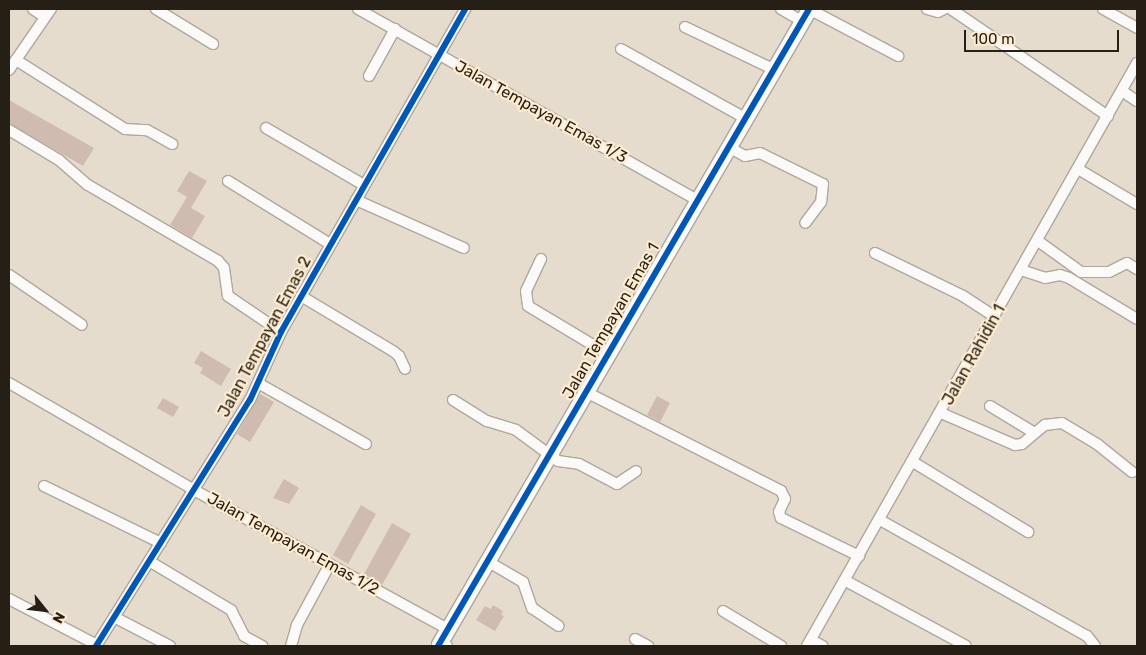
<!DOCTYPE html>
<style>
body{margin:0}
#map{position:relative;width:1146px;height:655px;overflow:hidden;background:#e6dcce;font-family:Rubik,sans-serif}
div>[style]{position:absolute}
.building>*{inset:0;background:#cfbbaf}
.roads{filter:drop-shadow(1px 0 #aea79c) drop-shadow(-1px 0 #aea79c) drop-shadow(0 1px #aea79c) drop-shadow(0 -1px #aea79c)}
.street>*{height:10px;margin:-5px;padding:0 5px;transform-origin:5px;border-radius:5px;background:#fbfaf8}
.secondary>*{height:15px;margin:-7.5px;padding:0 7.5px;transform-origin:7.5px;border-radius:7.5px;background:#fbfaf8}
.cycleway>*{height:6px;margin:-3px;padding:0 3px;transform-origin:3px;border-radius:3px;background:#0057b8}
span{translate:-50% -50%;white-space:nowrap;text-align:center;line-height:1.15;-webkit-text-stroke:4.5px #feecd0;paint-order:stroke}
.street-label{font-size:16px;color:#261f15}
.frame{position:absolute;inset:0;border:10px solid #261f15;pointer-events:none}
.north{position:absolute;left:20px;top:585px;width:50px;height:50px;-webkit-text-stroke:4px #feecd0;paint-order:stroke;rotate:119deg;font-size:14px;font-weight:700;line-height:20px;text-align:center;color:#261f15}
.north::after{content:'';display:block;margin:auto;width:18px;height:22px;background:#261f15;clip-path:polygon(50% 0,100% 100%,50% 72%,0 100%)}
.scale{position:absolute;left:964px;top:30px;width:155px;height:22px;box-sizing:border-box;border:2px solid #261f15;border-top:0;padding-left:6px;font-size:15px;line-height:18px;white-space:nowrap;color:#261f15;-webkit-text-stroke:4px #feecd0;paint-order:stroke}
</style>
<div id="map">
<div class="building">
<i style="clip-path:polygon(9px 100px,94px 148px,83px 166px,9px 123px)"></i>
<i style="clip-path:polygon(189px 171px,207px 181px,191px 208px,205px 216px,192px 238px,170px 225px,187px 197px,177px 191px)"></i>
<i style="clip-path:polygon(201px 351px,231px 369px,221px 386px,200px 373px,203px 368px,194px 363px)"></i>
<i style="clip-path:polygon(260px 394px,274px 402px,250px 442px,237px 434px)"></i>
<i style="clip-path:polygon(657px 396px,670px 403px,660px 422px,647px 415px)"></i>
<i style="clip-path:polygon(163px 398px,179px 407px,173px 417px,157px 408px)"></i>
<i style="clip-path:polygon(284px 479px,299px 488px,289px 504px,273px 498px)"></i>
<i style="clip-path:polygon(361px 505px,376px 514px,348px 564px,333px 555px)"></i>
<i style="clip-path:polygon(392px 523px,411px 534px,382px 585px,364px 574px)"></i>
<i style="clip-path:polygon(493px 605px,503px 611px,501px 615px,504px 616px,495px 631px,476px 620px,485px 606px,491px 609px)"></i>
</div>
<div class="roads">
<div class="street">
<i style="left:33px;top:9px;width:14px;rotate:34deg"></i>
<i style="left:156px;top:9px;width:67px;rotate:31.6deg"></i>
<i style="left:358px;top:9px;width:389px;rotate:29.4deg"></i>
<i style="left:781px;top:9px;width:24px;rotate:30deg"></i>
<i style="left:809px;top:9px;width:101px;rotate:27.8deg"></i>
<i style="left:927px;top:9px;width:11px;rotate:15deg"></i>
<i style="left:938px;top:12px;width:7px;rotate:-27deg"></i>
<i style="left:951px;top:9px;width:190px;rotate:34.3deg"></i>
<i style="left:1103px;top:9px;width:39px;rotate:29deg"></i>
<i style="left:685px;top:27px;width:98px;rotate:25.5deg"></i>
<i style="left:621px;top:49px;width:142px;rotate:29.1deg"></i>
<i style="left:16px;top:60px;width:129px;rotate:32.3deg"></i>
<i style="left:125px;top:129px;width:22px;rotate:3deg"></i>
<i style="left:147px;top:130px;width:29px;rotate:29deg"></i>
<i style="left:9px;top:70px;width:74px;rotate:-55.5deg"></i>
<i style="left:369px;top:76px;width:54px;rotate:-61deg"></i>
<i style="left:1122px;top:91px;width:18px;rotate:34deg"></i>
<i style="left:266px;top:128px;width:113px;rotate:30.2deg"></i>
<i style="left:9px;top:130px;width:58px;rotate:31deg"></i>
<i style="left:59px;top:160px;width:38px;rotate:41deg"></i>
<i style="left:88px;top:185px;width:151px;rotate:30.3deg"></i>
<i style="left:218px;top:261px;width:9px;rotate:49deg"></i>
<i style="left:224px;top:268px;width:28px;rotate:82deg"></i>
<i style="left:228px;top:296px;width:64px;rotate:34.2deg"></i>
<i style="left:728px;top:147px;width:19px;rotate:28deg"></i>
<i style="left:745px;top:156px;width:15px;rotate:-11deg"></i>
<i style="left:760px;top:153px;width:70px;rotate:26.2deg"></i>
<i style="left:823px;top:184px;width:18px;rotate:96deg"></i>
<i style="left:821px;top:202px;width:26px;rotate:127deg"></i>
<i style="left:1078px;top:169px;width:69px;rotate:30.7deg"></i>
<i style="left:228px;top:181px;width:120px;rotate:31.7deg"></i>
<i style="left:356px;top:200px;width:118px;rotate:24deg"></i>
<i style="left:1038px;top:241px;width:53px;rotate:35.8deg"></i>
<i style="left:1081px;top:272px;width:28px"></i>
<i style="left:1109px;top:272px;width:20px;rotate:-27deg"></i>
<i style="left:1127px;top:263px;width:12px;rotate:31deg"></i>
<i style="left:875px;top:253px;width:98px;rotate:26deg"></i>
<i style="left:963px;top:296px;width:38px;rotate:33deg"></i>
<i style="left:541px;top:259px;width:35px;rotate:115deg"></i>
<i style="left:526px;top:291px;width:15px;rotate:82deg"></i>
<i style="left:528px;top:306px;width:93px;rotate:31deg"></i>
<i style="left:1021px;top:270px;width:25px;rotate:18deg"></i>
<i style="left:1045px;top:278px;width:15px;rotate:-11deg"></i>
<i style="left:1060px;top:275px;width:9px;rotate:18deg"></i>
<i style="left:1069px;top:278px;width:79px;rotate:31.1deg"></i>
<i style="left:9px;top:275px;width:88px;rotate:34.4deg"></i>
<i style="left:301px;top:296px;width:107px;rotate:30.9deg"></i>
<i style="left:393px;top:351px;width:8px;rotate:40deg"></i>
<i style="left:399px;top:356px;width:14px;rotate:65deg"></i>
<i style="left:9px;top:383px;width:214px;rotate:30deg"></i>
<i style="left:194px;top:490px;width:290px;rotate:28.7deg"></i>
<i style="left:258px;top:383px;width:124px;rotate:29.5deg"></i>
<i style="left:586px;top:392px;width:219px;rotate:26.9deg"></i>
<i style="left:781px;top:491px;width:9px;rotate:63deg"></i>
<i style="left:785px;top:499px;width:14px;rotate:115deg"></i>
<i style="left:779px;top:512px;width:6px;rotate:72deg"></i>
<i style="left:781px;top:518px;width:87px;rotate:26deg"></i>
<i style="left:453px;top:400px;width:40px;rotate:32deg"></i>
<i style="left:487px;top:421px;width:30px;rotate:17deg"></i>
<i style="left:516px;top:430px;width:52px;rotate:36.4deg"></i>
<i style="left:558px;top:461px;width:21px;rotate:8deg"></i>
<i style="left:579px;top:464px;width:43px;rotate:27.8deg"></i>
<i style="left:617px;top:484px;width:23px;rotate:-34deg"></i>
<i style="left:990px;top:406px;width:50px;rotate:31.2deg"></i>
<i style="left:941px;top:413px;width:81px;rotate:23.4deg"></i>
<i style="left:1015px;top:445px;width:7px;rotate:-8deg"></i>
<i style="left:1022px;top:444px;width:30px;rotate:-40deg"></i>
<i style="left:1045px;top:425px;width:17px;rotate:-7deg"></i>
<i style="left:1062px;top:423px;width:41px;rotate:31deg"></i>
<i style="left:1097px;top:444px;width:45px;rotate:38.7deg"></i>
<i style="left:913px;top:462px;width:135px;rotate:31.3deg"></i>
<i style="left:44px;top:486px;width:130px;rotate:26deg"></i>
<i style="left:880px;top:520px;width:237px;rotate:29.3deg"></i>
<i style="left:1087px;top:636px;width:13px;rotate:51deg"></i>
<i style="left:149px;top:561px;width:96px;rotate:30.9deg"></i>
<i style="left:231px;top:610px;width:29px;rotate:63deg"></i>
<i style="left:244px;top:636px;width:21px;rotate:29deg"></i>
<i style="left:487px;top:561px;width:42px;rotate:30.3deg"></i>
<i style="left:523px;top:582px;width:28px;rotate:71deg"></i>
<i style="left:532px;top:608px;width:32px;rotate:34deg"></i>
<i style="left:846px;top:581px;width:136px;rotate:28.4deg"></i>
<i style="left:9px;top:599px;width:99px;rotate:27.6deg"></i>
<i style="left:723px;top:611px;width:68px;rotate:31.1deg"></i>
<i style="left:114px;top:617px;width:63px;rotate:27.4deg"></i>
<i style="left:635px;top:639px;width:15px;rotate:28deg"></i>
<i style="left:811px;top:640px;width:13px;rotate:27deg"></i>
<i style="left:96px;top:646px;width:290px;rotate:-58deg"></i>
<i style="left:250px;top:400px;width:75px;rotate:-65.5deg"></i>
<i style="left:281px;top:332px;width:372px;rotate:-60.3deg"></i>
<i style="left:291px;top:646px;width:22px;rotate:-74deg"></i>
<i style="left:297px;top:625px;width:69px;rotate:-61.6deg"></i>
<i style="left:807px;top:646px;width:670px;rotate:-60.49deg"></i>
</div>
<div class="secondary">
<i style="left:444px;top:646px;width:5px;rotate:-158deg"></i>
<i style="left:439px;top:644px;width:735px;rotate:-59.77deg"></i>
</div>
</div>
<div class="cycleway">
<i style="left:96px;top:646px;width:290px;rotate:-58deg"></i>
<i style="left:250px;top:400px;width:75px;rotate:-65.5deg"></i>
<i style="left:281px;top:332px;width:372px;rotate:-60.3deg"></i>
<i style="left:438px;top:646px;width:737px;rotate:-59.78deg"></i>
</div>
<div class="street-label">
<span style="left:541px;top:112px;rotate:29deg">Jalan Tempayan Emas 1/3</span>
<span style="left:611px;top:321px;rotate:-60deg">Jalan Tempayan Emas 1</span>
<span style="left:265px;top:337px;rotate:-62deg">Jalan Tempayan Emas 2</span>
<span style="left:974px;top:355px;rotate:-61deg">Jalan Rahidin 1</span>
<span style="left:293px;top:544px;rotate:29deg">Jalan Tempayan Emas 1/2</span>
</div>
<div class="frame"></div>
<div class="north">N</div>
<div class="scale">100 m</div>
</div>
